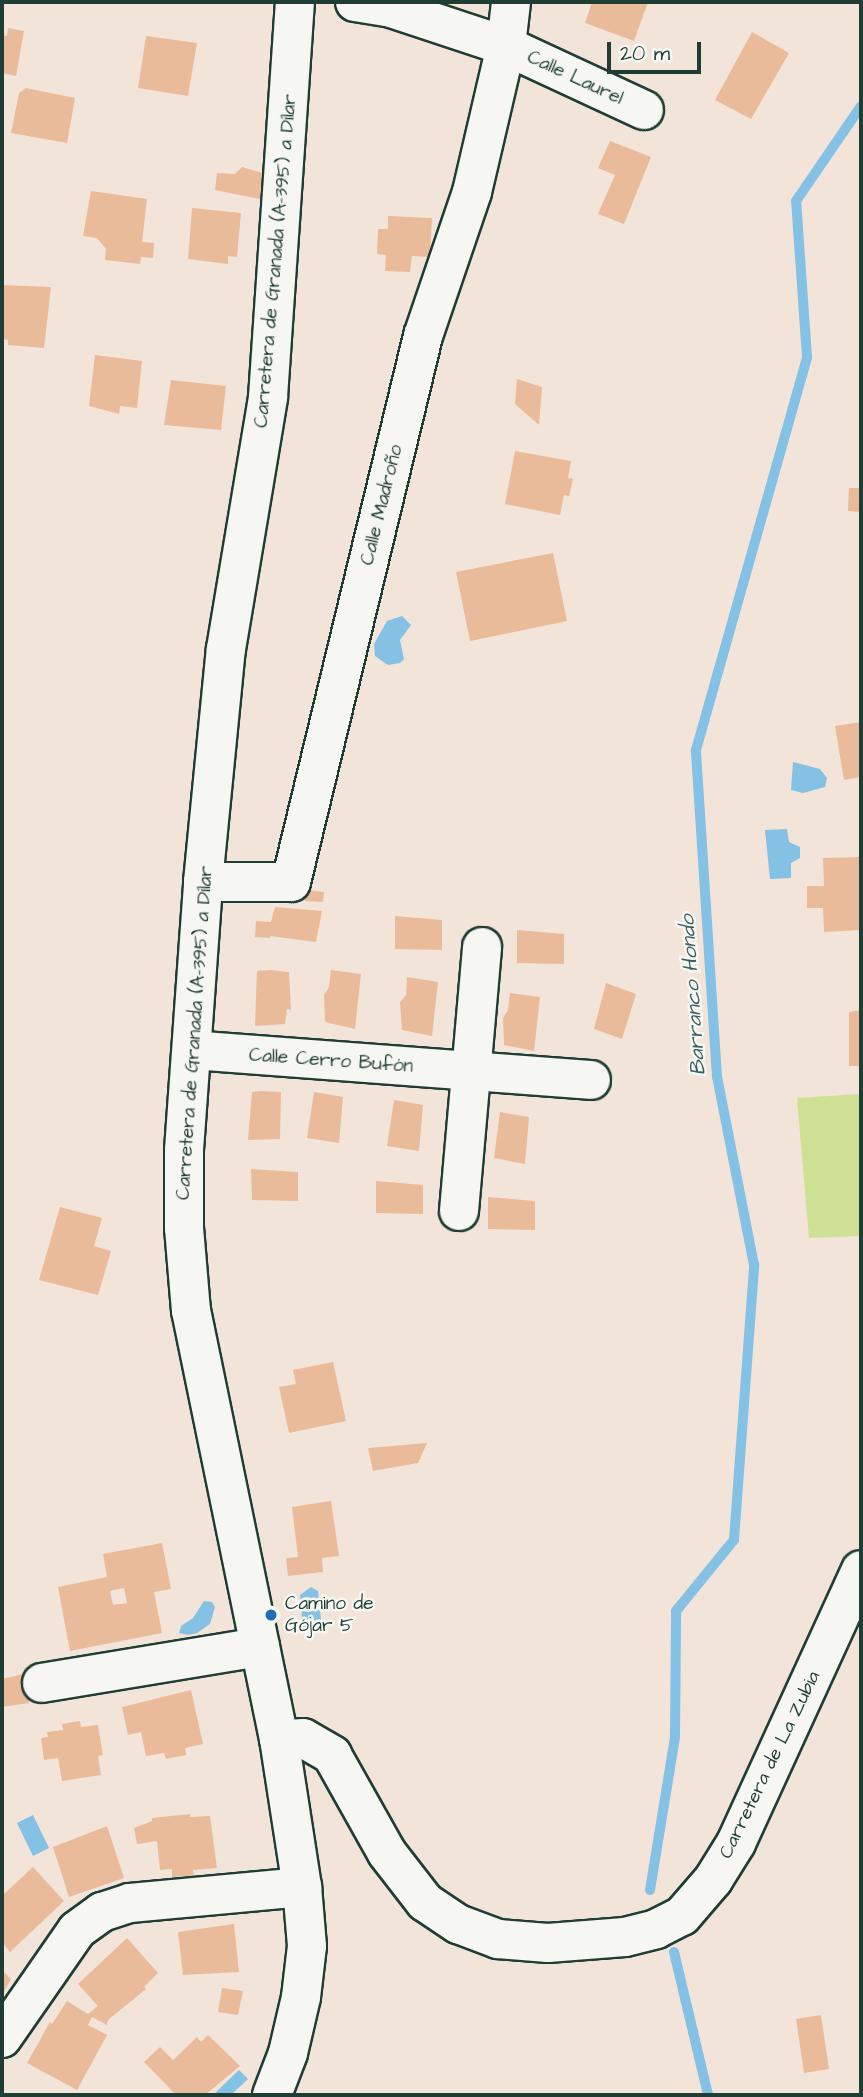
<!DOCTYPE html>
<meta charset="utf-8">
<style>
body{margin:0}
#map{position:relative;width:863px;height:2097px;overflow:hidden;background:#f2e4d8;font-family:"Architects Daughter",sans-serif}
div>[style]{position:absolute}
.green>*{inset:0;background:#cee094}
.water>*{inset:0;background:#84c1e4}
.stream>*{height:10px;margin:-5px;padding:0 5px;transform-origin:5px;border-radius:5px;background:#84c1e4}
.building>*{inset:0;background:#eabb9a}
.roads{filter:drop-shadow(2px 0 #1f3d34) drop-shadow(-2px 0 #1f3d34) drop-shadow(0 2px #1f3d34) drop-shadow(0 -2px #1f3d34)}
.minor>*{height:38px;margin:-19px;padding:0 19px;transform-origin:19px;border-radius:19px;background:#f6f6f2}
.dots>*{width:19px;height:19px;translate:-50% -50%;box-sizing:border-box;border:4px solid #f6f6f2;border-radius:50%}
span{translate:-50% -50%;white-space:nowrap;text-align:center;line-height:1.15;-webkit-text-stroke:5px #f6f6f2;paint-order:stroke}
.street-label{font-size:19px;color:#1f3d34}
.poi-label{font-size:19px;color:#1f3d34}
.left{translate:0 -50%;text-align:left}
.water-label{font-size:21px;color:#385e60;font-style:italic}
.frame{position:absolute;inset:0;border:4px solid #1f3d34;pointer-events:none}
.scale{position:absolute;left:607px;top:42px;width:94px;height:32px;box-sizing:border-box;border:4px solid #1f3d34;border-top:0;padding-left:9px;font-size:21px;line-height:24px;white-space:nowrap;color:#1f3d34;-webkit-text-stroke:5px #f6f6f2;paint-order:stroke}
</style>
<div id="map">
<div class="green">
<i style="clip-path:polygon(861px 1094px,861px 1236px,809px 1238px,797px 1098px)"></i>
</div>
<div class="water">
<i style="clip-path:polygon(402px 616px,411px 625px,400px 640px,404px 659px,400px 663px,388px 665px,375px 656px,374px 644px,387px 621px)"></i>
<i style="clip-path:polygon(793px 762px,820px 769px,827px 778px,825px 787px,803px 793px,791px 790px)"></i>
<i style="clip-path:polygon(787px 829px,789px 842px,800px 847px,800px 858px,791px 863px,791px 878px,770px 879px,765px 830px)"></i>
<i style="clip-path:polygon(311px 1587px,318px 1591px,322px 1630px,303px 1631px,300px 1595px)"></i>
<i style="clip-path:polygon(204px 1601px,212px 1602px,215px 1607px,210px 1624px,197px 1633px,188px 1635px,179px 1633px,181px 1626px,193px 1618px)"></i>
<i style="clip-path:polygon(33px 1815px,49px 1848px,33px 1856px,17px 1823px)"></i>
<i style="clip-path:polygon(239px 2070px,248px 2079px,231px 2095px,213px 2095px)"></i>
</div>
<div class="stream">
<i style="left:650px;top:1890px;width:155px;rotate:-80.7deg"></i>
<i style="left:675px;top:1737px;width:126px;rotate:-89.5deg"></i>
<i style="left:676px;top:1611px;width:92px;rotate:-50.8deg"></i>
<i style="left:734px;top:1540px;width:276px;rotate:-85.8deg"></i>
<i style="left:754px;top:1265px;width:192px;rotate:-101.1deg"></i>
<i style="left:717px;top:1077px;width:328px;rotate:-93.7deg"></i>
<i style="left:696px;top:750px;width:408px;rotate:-74.2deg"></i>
<i style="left:807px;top:357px;width:156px;rotate:-94deg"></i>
<i style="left:796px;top:201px;width:115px;rotate:-55.6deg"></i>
<i style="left:674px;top:1952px;width:147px;rotate:76.6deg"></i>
</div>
<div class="building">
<i style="clip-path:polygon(592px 2px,648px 2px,634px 41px,585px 23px)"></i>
<i style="clip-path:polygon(8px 28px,24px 31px,16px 76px,2px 73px,2px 35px,7px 36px)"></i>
<i style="clip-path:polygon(752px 32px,789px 53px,751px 119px,715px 100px)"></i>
<i style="clip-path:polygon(146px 36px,197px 43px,188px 96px,138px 88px)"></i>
<i style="clip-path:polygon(26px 88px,75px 98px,67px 143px,11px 133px,19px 93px)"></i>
<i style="clip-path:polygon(610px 141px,651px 157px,624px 224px,598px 214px,615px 175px,598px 168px)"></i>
<i style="clip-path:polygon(242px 167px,262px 173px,260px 199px,215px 190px,217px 173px,235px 174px)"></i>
<i style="clip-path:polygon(91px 191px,147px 199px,142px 242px,154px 243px,153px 258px,141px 257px,140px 264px,105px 260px,106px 249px,97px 238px,83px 236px)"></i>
<i style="clip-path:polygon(192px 208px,241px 213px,237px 257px,228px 256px,228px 264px,188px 259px)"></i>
<i style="clip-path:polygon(388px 216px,432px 218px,430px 257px,412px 256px,410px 272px,385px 271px,386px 255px,377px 254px,378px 229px,388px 229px)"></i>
<i style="clip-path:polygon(2px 285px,51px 287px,44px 348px,8px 345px,8px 340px,2px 339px)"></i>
<i style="clip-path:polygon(95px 355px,142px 361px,137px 408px,120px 406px,119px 414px,89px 406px)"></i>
<i style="clip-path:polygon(517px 379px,542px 387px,539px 425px,515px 404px)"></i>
<i style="clip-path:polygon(171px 380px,226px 386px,221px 430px,164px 425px)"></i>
<i style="clip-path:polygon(515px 451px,571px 461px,568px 478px,573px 479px,569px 496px,564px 495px,560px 515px,505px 504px)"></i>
<i style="clip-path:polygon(849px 488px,861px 488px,861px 512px,848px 511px)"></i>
<i style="clip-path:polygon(553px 553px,567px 621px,470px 641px,456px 572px)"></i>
<i style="clip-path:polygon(861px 722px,861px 777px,844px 780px,835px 726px)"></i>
<i style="clip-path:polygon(861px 857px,861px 930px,824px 932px,823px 908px,807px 908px,807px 886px,824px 886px,823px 858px)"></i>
<i style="clip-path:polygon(306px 890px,324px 892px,323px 902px,305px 901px)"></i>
<i style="clip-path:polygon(275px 907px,322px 911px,316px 942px,270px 936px,270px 938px,255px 937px,256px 921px,271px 922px)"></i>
<i style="clip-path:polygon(395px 916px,442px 920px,442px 950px,395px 949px)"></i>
<i style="clip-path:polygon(517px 930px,564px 934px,564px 964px,517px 963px)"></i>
<i style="clip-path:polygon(270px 970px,289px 972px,291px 1010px,287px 1009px,285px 1024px,255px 1026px,257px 971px)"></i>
<i style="clip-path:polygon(331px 970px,361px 974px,355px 1029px,325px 1022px,324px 995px,329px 987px)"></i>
<i style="clip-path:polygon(407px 977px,438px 982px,432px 1036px,402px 1030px,400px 1002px,406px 995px)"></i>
<i style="clip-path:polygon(606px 983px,636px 994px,622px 1039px,594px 1029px)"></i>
<i style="clip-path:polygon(510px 993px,540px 997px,534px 1051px,504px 1045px,503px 1018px,508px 1010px)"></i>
<i style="clip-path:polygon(861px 1010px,861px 1066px,849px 1066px,849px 1012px)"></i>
<i style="clip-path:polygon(261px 1091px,281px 1092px,280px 1139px,248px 1140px,252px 1092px)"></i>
<i style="clip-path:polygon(314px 1092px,343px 1097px,339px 1143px,307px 1138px)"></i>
<i style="clip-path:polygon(394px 1100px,423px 1105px,419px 1151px,387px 1146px)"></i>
<i style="clip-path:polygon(500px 1112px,529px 1117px,525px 1164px,494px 1158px)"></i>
<i style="clip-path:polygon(251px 1169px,298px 1172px,298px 1201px,252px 1200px)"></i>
<i style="clip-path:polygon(376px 1181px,423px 1185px,423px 1214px,376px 1213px)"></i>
<i style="clip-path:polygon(488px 1197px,535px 1201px,535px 1230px,488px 1229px)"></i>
<i style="clip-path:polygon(60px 1207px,102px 1218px,94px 1246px,111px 1251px,98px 1295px,39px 1280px)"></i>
<i style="clip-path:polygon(333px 1362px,346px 1421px,289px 1433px,279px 1387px,296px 1384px,293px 1370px)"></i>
<i style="clip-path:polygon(427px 1443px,418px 1463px,373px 1471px,368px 1448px)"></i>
<i style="clip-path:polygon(331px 1501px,339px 1556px,322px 1558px,323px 1572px,288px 1576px,286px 1558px,298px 1557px,292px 1507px)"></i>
<i style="clip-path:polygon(evenodd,162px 1543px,171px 1589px,154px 1592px,162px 1633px,70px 1651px,58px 1587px,107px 1577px,103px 1554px,162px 1543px,124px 1588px,127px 1603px,113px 1605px,110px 1591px,124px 1588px)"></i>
<i style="clip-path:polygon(23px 1674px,29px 1703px,2px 1707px,2px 1679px)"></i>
<i style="clip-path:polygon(191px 1690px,203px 1744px,185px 1748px,186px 1755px,166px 1759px,164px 1753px,146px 1756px,141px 1732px,128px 1735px,122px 1707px)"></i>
<i style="clip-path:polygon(80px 1721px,81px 1727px,98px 1725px,103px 1755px,98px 1756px,101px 1775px,62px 1781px,58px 1758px,44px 1760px,41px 1738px,48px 1737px,47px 1732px,63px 1730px,62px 1724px)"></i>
<i style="clip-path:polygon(190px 1814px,190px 1817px,210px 1816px,217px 1868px,193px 1870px,194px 1876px,172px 1877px,172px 1869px,160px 1870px,157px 1841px,137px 1844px,134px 1828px,152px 1821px,152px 1818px)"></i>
<i style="clip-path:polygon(107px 1826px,124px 1878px,69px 1897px,53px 1847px)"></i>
<i style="clip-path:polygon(33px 1867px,64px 1901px,10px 1952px,2px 1942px,2px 1896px)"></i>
<i style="clip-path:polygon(234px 1924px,239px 1972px,183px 1975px,178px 1932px)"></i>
<i style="clip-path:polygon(127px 1938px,158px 1973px,144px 1987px,146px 1989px,108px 2020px,107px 2025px,92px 2017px,88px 2025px,107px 2035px,77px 2090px,27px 2063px,50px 2022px,52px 2024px,67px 2001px,88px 2014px,98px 2006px,78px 1984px)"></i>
<i style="clip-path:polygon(2px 1970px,11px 1979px,2px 1995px)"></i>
<i style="clip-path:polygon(222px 1988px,243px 1991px,238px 2015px,218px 2012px)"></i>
<i style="clip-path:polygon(821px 2015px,829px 2069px,804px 2073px,796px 2019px)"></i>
<i style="clip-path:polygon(208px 2035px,240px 2066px,205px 2095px,176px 2095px,144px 2062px,160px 2047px,173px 2060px,197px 2037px,201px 2042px)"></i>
</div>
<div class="roads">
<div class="minor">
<i style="left:355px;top:2px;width:36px;rotate:9deg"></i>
<i style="left:391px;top:8px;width:121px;rotate:18.3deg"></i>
<i style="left:506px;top:46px;width:152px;rotate:24.9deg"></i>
<i style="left:203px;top:882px;width:88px"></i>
<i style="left:291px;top:882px;width:562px;rotate:-76.41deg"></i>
<i style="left:423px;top:336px;width:152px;rotate:-71.2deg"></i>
<i style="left:472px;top:192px;width:150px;rotate:-76.9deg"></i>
<i style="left:506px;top:46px;width:44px;rotate:-83.5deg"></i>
<i style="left:192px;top:1050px;width:400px;rotate:4.3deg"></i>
<i style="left:459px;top:1211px;width:265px;rotate:-85deg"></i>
<i style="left:42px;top:1683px;width:221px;rotate:-9.4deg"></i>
<i style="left:279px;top:1739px;width:24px;rotate:-2deg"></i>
<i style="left:303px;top:1738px;width:34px;rotate:30deg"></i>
<i style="left:332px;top:1755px;width:112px;rotate:60.7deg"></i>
<i style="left:387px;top:1853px;width:62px;rotate:52.2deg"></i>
<i style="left:425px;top:1902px;width:40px;rotate:34deg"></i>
<i style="left:458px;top:1924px;width:43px;rotate:20.6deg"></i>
<i style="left:498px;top:1939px;width:50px;rotate:4.6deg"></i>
<i style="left:548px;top:1943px;width:77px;rotate:-4.5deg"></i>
<i style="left:625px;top:1937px;width:32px;rotate:-14deg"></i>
<i style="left:656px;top:1929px;width:29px;rotate:-27deg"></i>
<i style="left:682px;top:1916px;width:48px;rotate:-49.3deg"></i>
<i style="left:713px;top:1880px;width:44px;rotate:-58.1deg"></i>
<i style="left:736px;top:1843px;width:300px;rotate:-65.4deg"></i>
<i style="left:2px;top:2038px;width:131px;rotate:-55.2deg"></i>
<i style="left:77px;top:1930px;width:31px;rotate:-36deg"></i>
<i style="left:102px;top:1912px;width:29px;rotate:-18deg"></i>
<i style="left:130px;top:1903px;width:173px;rotate:-5.3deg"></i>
<i style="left:272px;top:2095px;width:45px;rotate:-69.1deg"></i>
<i style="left:288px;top:2053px;width:57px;rotate:-76.9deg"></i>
<i style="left:301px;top:1997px;width:51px;rotate:-83.3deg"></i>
<i style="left:307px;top:1946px;width:59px;rotate:-94.8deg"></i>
<i style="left:302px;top:1887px;width:150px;rotate:-98.8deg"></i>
<i style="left:279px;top:1739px;width:437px;rotate:-101.6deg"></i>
<i style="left:191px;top:1311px;width:83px;rotate:-94.8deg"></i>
<i style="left:184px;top:1228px;width:78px;rotate:-90deg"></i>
<i style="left:184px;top:1150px;width:269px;rotate:-85.9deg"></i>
<i style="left:203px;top:882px;width:234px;rotate:-84.4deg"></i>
<i style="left:226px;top:649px;width:255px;rotate:-80.5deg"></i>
<i style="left:268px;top:397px;width:396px;rotate:-86.1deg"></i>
</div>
</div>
<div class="dots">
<i style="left:271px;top:1615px;background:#1f6fb2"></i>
</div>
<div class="street-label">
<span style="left:575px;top:78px;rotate:25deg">Calle Laurel</span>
<span style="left:276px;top:261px;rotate:-85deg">Carretera de Granada (A-395) a Dílar</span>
<span style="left:382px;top:505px;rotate:-76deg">Calle Madroño</span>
<span style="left:195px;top:1033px;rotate:-86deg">Carretera de Granada (A-395) a Dílar</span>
<span style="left:331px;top:1061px;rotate:4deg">Calle Cerro Bufón</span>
<span style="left:770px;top:1765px;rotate:-64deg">Carretera de La Zubia</span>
</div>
<div class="poi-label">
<span class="left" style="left:285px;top:1615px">Camino de<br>Gójar 5</span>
</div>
<div class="water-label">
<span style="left:693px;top:995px;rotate:-94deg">Barranco Hondo</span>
</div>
<div class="frame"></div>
<div class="scale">20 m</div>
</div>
